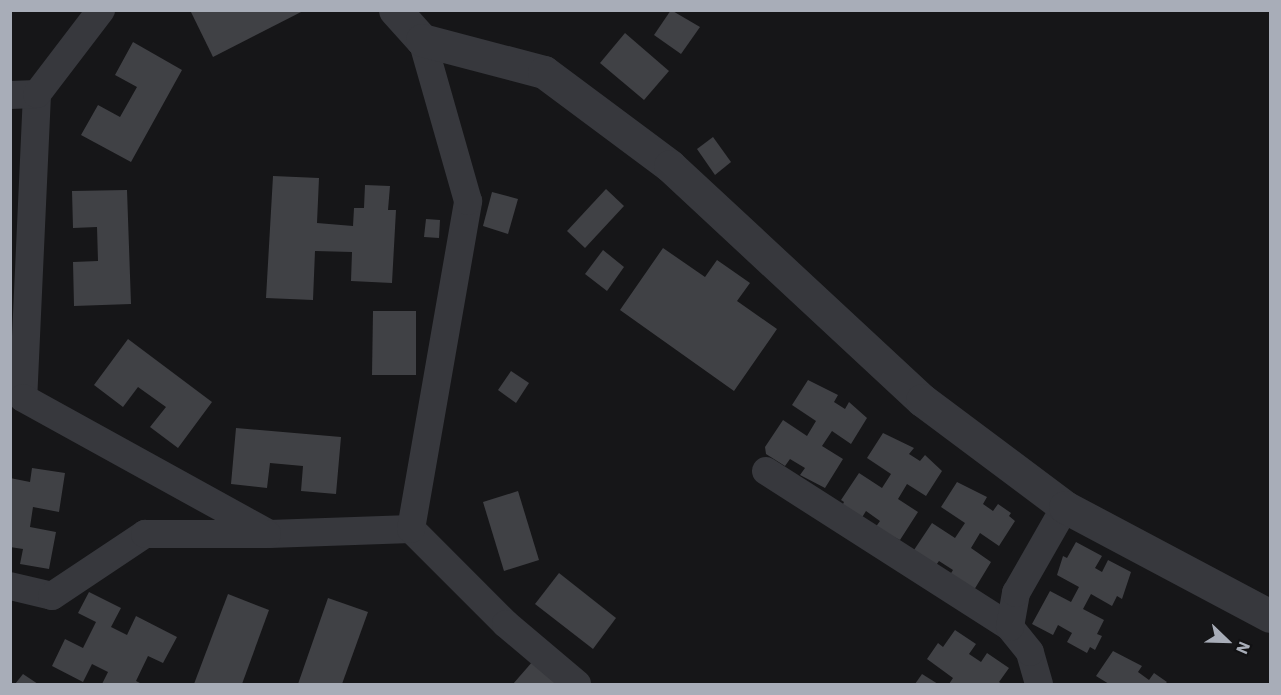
<!DOCTYPE html>
<style>
body{margin:0}
#map{position:relative;width:1281px;height:695px;overflow:hidden;background:#161618;font-family:"IBM Plex Sans",sans-serif}
div>[style]{position:absolute}
.building>*{inset:0;background:#404145}
.minor>*{height:28px;margin:-14px;padding:0 14px;transform-origin:14px;border-radius:14px;background:#37383d}
.tertiary>*{height:33px;margin:-16.5px;padding:0 16.5px;transform-origin:16.5px;border-radius:16.5px;background:#37383d}
span{translate:-50% -50%;white-space:nowrap;text-align:center;line-height:1.15;-webkit-text-stroke:5px #111113;paint-order:stroke}
.frame{position:absolute;inset:0;border:12px solid #a8adb8;pointer-events:none}
.north{position:absolute;left:1197px;top:611px;width:60px;height:60px;-webkit-text-stroke:4px #111113;paint-order:stroke;rotate:113deg;font-size:16px;font-weight:700;line-height:24px;text-align:center;color:#a8adb8}
.north::after{content:'';display:block;margin:auto;width:21px;height:27px;background:#a8adb8;clip-path:polygon(50% 0,100% 100%,50% 72%,0 100%)}
</style>
<div id="map">
<div class="building">
<i style="clip-path:polygon(190px 10px,305px 10px,213px 57px)"></i>
<i style="clip-path:polygon(671px 10px,700px 27px,681px 54px,654px 35px)"></i>
<i style="clip-path:polygon(625px 33px,669px 71px,644px 100px,600px 63px)"></i>
<i style="clip-path:polygon(133px 42px,182px 70px,131px 162px,81px 135px,98px 105px,120px 117px,137px 87px,115px 75px)"></i>
<i style="clip-path:polygon(713px 137px,731px 162px,715px 175px,697px 149px)"></i>
<i style="clip-path:polygon(273px 176px,319px 178px,317px 223px,353px 226px,354px 208px,364px 208px,365px 185px,390px 186px,388px 210px,396px 210px,392px 283px,351px 281px,352px 252px,315px 251px,313px 300px,266px 298px)"></i>
<i style="clip-path:polygon(606px 189px,624px 206px,585px 248px,567px 231px)"></i>
<i style="clip-path:polygon(127px 190px,131px 304px,74px 306px,73px 262px,98px 261px,97px 227px,73px 228px,72px 191px)"></i>
<i style="clip-path:polygon(492px 192px,518px 199px,508px 234px,483px 226px)"></i>
<i style="clip-path:polygon(426px 219px,440px 220px,439px 238px,424px 237px)"></i>
<i style="clip-path:polygon(663px 248px,705px 277px,717px 260px,750px 283px,737px 301px,777px 329px,734px 391px,620px 310px)"></i>
<i style="clip-path:polygon(603px 250px,624px 267px,607px 291px,585px 274px)"></i>
<i style="clip-path:polygon(373px 311px,416px 311px,416px 375px,372px 375px)"></i>
<i style="clip-path:polygon(128px 339px,212px 402px,178px 448px,150px 427px,166px 407px,138px 387px,123px 407px,94px 385px)"></i>
<i style="clip-path:polygon(511px 371px,529px 383px,516px 403px,498px 390px)"></i>
<i style="clip-path:polygon(808px 380px,838px 395px,834px 402px,845px 409px,849px 402px,867px 418px,851px 444px,832px 431px,822px 446px,843px 459px,825px 488px,800px 475px,805px 468px,790px 459px,785px 466px,766px 454px,765px 447px,783px 420px,807px 436px,816px 421px,792px 405px)"></i>
<i style="clip-path:polygon(236px 428px,341px 437px,336px 494px,301px 491px,303px 466px,270px 463px,267px 488px,231px 484px)"></i>
<i style="clip-path:polygon(883px 433px,914px 448px,909px 454px,920px 461px,925px 455px,942px 471px,926px 496px,907px 484px,898px 499px,918px 512px,900px 540px,875px 528px,880px 521px,866px 511px,861px 519px,842px 506px,844px 502px,841px 500px,859px 473px,882px 488px,891px 474px,867px 458px)"></i>
<i style="clip-path:polygon(32px 468px,65px 473px,59px 512px,33px 507px,30px 527px,56px 532px,49px 569px,20px 564px,23px 549px,10px 547px,10px 478px,30px 482px)"></i>
<i style="clip-path:polygon(957px 482px,987px 497px,983px 504px,993px 511px,998px 504px,1011px 513px,1009px 516px,1015px 521px,999px 546px,980px 533px,971px 548px,991px 562px,974px 590px,948px 578px,953px 570px,939px 561px,934px 568px,914px 550px,932px 523px,955px 538px,965px 523px,941px 507px)"></i>
<i style="clip-path:polygon(518px 491px,539px 560px,504px 571px,483px 502px)"></i>
<i style="clip-path:polygon(1076px 542px,1102px 556px,1095px 568px,1102px 572px,1108px 560px,1131px 572px,1122px 599px,1117px 596px,1112px 606px,1091px 594px,1083px 609px,1104px 620px,1097px 634px,1102px 636px,1095px 650px,1090px 647px,1087px 653px,1067px 642px,1072px 633px,1058px 625px,1053px 635px,1032px 624px,1050px 591px,1071px 602px,1079px 587px,1057px 575px,1063px 556px,1067px 558px)"></i>
<i style="clip-path:polygon(559px 573px,616px 618px,593px 649px,535px 604px)"></i>
<i style="clip-path:polygon(89px 592px,121px 608px,111px 627px,127px 635px,136px 616px,177px 637px,163px 663px,148px 656px,136px 681px,142px 684px,102px 684px,108px 672px,92px 664px,83px 682px,52px 666px,65px 639px,83px 648px,96px 622px,78px 613px)"></i>
<i style="clip-path:polygon(228px 594px,269px 610px,242px 684px,194px 684px)"></i>
<i style="clip-path:polygon(328px 598px,368px 612px,342px 684px,298px 684px)"></i>
<i style="clip-path:polygon(955px 630px,976px 644px,969px 654px,981px 662px,987px 653px,1009px 668px,999px 682px,1002px 684px,949px 684px,953px 678px,927px 659px,938px 643px,943px 647px)"></i>
<i style="clip-path:polygon(1113px 651px,1142px 666px,1138px 672px,1149px 680px,1154px 673px,1167px 682px,1165px 684px,1109px 684px,1096px 676px)"></i>
<i style="clip-path:polygon(533px 661px,561px 684px,513px 684px)"></i>
<i style="clip-path:polygon(23px 674px,38px 684px,15px 684px)"></i>
<i style="clip-path:polygon(922px 674px,938px 684px,915px 684px)"></i>
</div>
<div class="minor">
<i style="left:37px;top:94px;width:304px;rotate:92.6deg"></i>
<i style="left:23px;top:398px;width:281px;rotate:28.9deg"></i>
<i style="left:269px;top:534px;width:142px;rotate:-2deg"></i>
<i style="left:411px;top:529px;width:134px;rotate:45deg"></i>
<i style="left:506px;top:624px;width:93px;rotate:40.2deg"></i>
<i style="left:10px;top:95px;width:27px;rotate:-2deg"></i>
<i style="left:37px;top:94px;width:106px;rotate:-52.7deg"></i>
<i style="left:766px;top:471px;width:290px;rotate:32.6deg"></i>
<i style="left:411px;top:529px;width:333px;rotate:-80.1deg"></i>
<i style="left:468px;top:201px;width:167px;rotate:-105.9deg"></i>
<i style="left:10px;top:586px;width:43px;rotate:13.4deg"></i>
<i style="left:52px;top:596px;width:112px;rotate:-33.7deg"></i>
<i style="left:145px;top:534px;width:122px"></i>
<i style="left:1039px;top:684px;width:33px;rotate:-106deg"></i>
<i style="left:1030px;top:652px;width:32px;rotate:-129deg"></i>
<i style="left:1010px;top:627px;width:35px;rotate:-80deg"></i>
<i style="left:1016px;top:593px;width:99px;rotate:-60.3deg"></i>
</div>
<div class="tertiary">
<i style="left:395px;top:10px;width:40px;rotate:48deg"></i>
<i style="left:422px;top:40px;width:126px;rotate:14.7deg"></i>
<i style="left:544px;top:72px;width:157px;rotate:36.7deg"></i>
<i style="left:670px;top:166px;width:344px;rotate:42.9deg"></i>
<i style="left:922px;top:400px;width:179px;rotate:36.8deg"></i>
<i style="left:1065px;top:507px;width:232px;rotate:28deg"></i>
</div>
<div class="frame"></div>
<div class="north">N</div>
</div>
